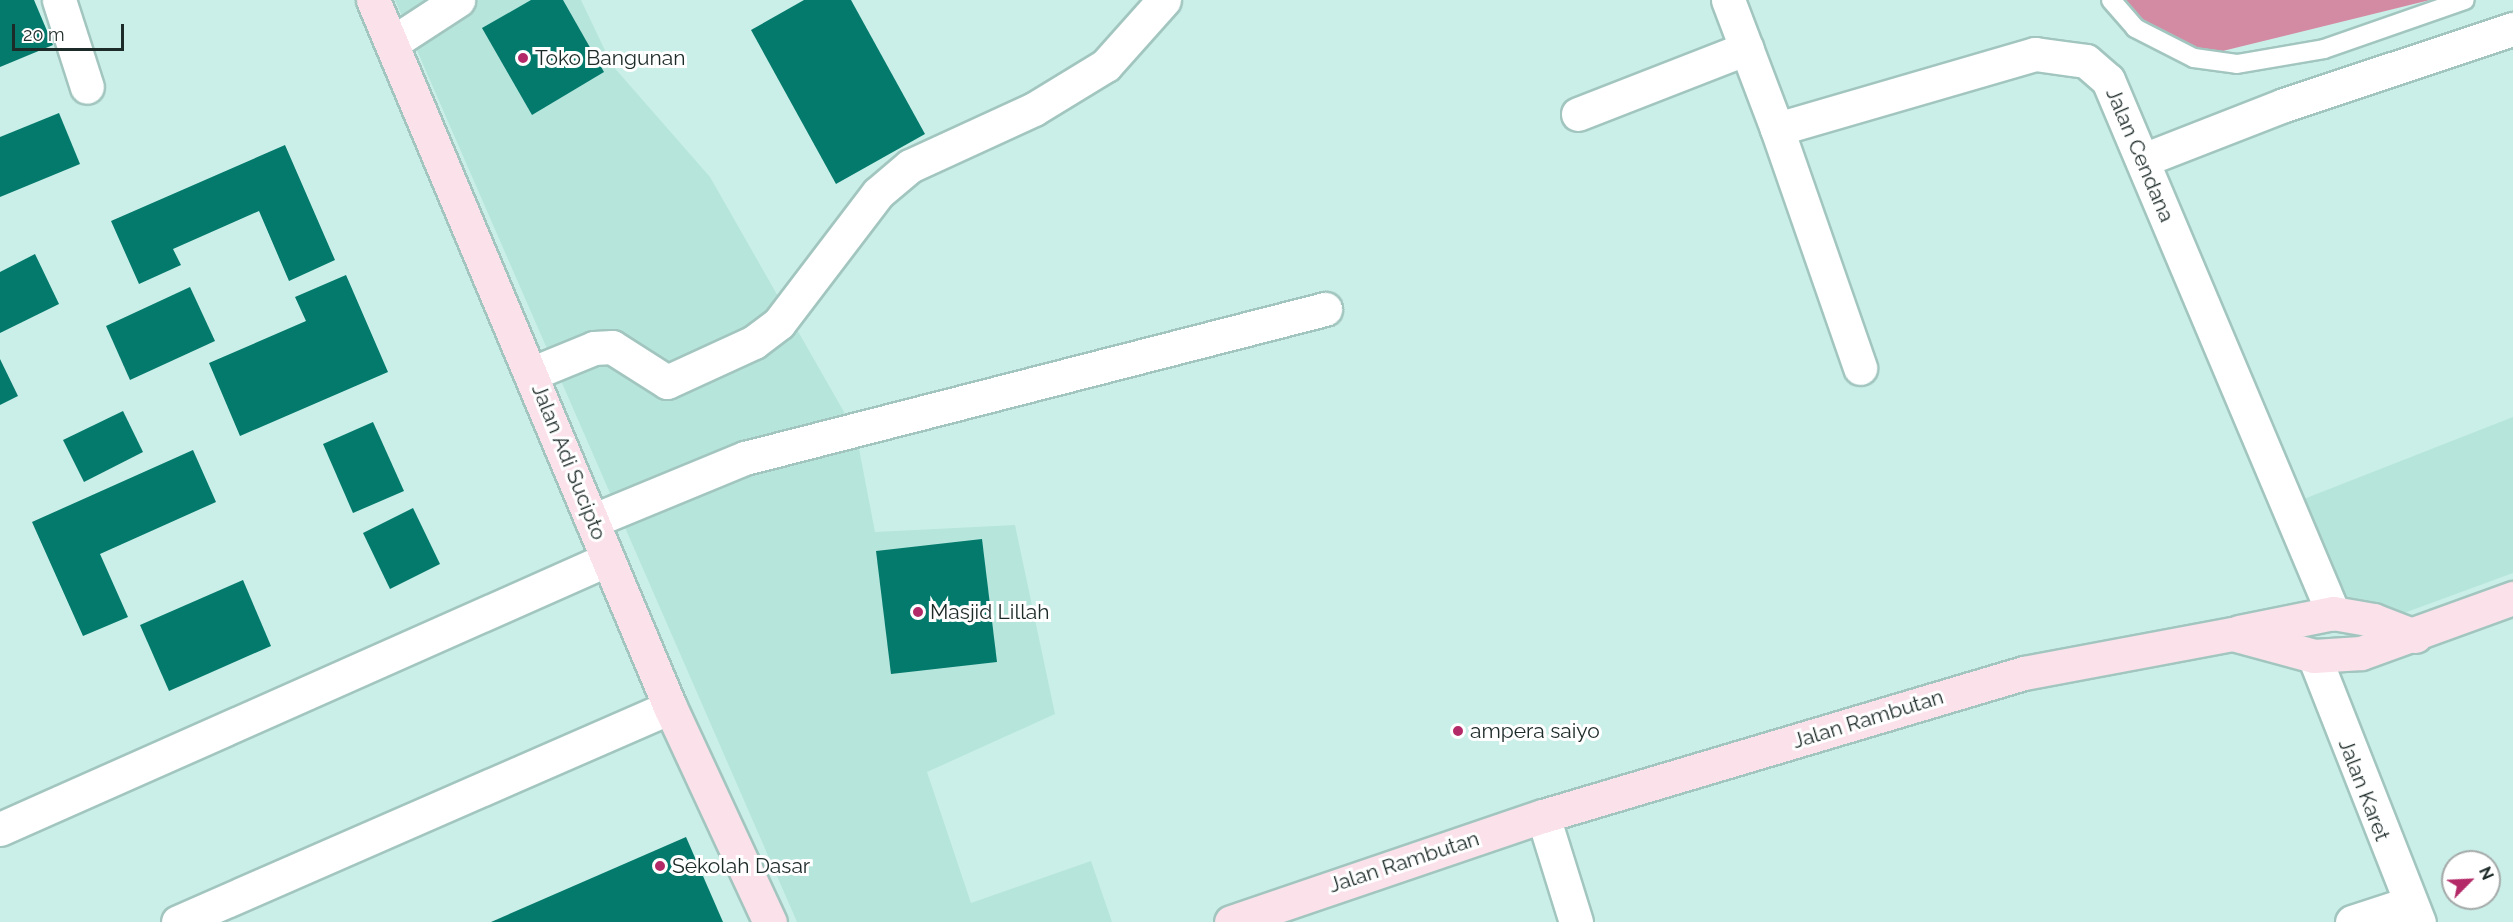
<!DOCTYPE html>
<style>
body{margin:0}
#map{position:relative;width:2513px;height:922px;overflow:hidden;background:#caefe8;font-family:Raleway,sans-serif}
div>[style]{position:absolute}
.built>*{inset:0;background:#b6e5dc}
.forest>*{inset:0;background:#d38ba3}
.building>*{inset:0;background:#047a6d}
.roads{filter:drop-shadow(2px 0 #a2c6bf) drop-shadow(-2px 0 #a2c6bf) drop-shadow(0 2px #a2c6bf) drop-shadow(0 -2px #a2c6bf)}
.service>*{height:18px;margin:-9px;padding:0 9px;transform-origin:9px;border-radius:9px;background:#fff}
.minor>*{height:33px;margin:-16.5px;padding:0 16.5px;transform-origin:16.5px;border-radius:16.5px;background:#fff}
.secondary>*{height:33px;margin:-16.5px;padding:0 16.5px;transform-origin:16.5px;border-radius:16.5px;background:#fbe2ea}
.dots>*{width:16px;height:16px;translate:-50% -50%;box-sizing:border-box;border:3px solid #fff;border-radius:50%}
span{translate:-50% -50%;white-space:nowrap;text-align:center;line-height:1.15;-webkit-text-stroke:6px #fff;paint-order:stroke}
.poi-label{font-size:21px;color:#1c2a28}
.left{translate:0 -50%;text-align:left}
.street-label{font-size:21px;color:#1c2a28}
.north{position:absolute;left:2441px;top:850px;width:60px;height:60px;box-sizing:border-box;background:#fff;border:2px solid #a4aaa9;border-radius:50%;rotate:66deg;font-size:16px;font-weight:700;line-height:24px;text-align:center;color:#1c2a28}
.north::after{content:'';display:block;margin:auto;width:21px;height:27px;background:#b42a68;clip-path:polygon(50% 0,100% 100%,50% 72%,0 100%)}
.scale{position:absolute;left:12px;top:24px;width:112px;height:27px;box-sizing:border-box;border:3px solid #1c2a28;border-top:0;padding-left:8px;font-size:18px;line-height:21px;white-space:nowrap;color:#1c2a28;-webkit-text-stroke:4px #fff;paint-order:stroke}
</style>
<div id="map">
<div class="built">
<i style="clip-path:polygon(395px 0,581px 0,612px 65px,710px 177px,856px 433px,875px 532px,1015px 525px,1055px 714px,927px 772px,971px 903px,1091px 861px,1112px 922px,797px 922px)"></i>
<i style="clip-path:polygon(2513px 417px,2513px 573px,2396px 616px,2335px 603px,2291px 504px)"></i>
</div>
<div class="forest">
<i style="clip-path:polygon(2111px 0,2430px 0,2194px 58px)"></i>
</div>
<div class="building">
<i style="clip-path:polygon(0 0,34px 0,53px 45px,0 67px)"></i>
<i style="clip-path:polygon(531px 0,563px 0,604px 72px,532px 115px,482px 28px)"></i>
<i style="clip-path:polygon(804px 0,851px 0,925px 134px,836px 184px,751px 30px)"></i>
<i style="clip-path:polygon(59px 113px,80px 164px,0 197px,0 137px)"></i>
<i style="clip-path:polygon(285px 145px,335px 260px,289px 281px,259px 211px,173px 249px,181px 265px,139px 284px,111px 221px)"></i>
<i style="clip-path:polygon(35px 254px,59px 304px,0 333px,0 272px)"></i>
<i style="clip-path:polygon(346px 275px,388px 372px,240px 436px,209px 363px,306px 321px,295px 297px)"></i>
<i style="clip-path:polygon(190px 287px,215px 341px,130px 380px,106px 326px)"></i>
<i style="clip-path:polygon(0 359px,18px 396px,0 405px)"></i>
<i style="clip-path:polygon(123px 411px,143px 452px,84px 482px,63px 440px)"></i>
<i style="clip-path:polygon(373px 422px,404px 491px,353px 513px,323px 444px)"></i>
<i style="clip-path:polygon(193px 450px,216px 502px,100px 554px,128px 617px,83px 636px,32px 522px)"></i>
<i style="clip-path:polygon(413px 508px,440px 564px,390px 589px,363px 533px)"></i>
<i style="clip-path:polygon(982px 539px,997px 662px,891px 674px,876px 551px)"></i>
<i style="clip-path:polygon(243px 580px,271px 646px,169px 691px,140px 625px)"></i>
<i style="clip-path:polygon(686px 837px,723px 922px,491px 922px)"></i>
</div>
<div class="roads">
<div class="service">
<i style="left:2111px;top:0;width:37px;rotate:49deg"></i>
<i style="left:2135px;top:28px;width:66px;rotate:27deg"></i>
<i style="left:2194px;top:58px;width:43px;rotate:7.9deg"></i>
<i style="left:2237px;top:64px;width:88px;rotate:-9.8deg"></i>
<i style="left:2324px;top:49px;width:149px;rotate:-19.2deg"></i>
</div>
<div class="minor">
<i style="left:59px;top:0;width:91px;rotate:72.2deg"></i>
<i style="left:1728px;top:0;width:138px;rotate:69.2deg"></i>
<i style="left:1777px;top:129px;width:269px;rotate:-16.2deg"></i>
<i style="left:2035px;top:54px;width:51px;rotate:7.8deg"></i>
<i style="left:2086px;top:61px;width:29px;rotate:41deg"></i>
<i style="left:2108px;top:80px;width:579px;rotate:67.11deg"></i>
<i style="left:392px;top:43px;width:79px;rotate:-33.1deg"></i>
<i style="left:1578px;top:114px;width:181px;rotate:-21.3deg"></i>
<i style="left:1777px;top:129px;width:253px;rotate:70.8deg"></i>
<i style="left:2143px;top:160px;width:151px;rotate:-21.3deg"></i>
<i style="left:2284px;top:105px;width:241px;rotate:-18.4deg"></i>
<i style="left:533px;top:373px;width:66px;rotate:-22.3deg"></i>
<i style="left:594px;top:348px;width:18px;rotate:-3deg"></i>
<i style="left:612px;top:347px;width:65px;rotate:32.5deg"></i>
<i style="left:667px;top:382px;width:96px;rotate:-24.7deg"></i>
<i style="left:754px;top:342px;width:31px;rotate:-37deg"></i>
<i style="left:779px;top:323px;width:163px;rotate:-52.7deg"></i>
<i style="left:878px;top:193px;width:42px;rotate:-40.2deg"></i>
<i style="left:910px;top:166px;width:136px;rotate:-24.7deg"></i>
<i style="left:1034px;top:109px;width:84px;rotate:-31.4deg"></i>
<i style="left:1106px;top:65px;width:87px;rotate:-48.3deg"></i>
<i style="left:592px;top:521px;width:165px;rotate:-22.4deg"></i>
<i style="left:745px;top:458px;width:599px;rotate:-14.41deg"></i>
<i style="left:2314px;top:656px;width:286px;rotate:68.5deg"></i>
<i style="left:1543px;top:816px;width:111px;rotate:72.7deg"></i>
<i style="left:0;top:829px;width:665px;rotate:-23.94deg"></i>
<i style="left:178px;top:922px;width:537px;rotate:-23.6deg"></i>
<i style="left:2352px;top:922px;width:58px;rotate:-18.1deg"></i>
</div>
<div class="secondary">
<i style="left:373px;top:0;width:767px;rotate:67.21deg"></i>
<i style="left:670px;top:707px;width:237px;rotate:65.1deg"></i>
<i style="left:2239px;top:632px;width:96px;rotate:-11.4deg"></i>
<i style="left:2333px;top:613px;width:41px;rotate:9.9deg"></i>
<i style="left:2373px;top:620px;width:45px;rotate:20.9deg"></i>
<i style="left:1231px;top:922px;width:330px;rotate:-18.8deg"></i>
<i style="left:1543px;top:816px;width:502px;rotate:-16.56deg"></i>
<i style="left:2024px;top:673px;width:213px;rotate:-10.6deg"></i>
<i style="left:2233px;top:634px;width:84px;rotate:15.2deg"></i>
<i style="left:2314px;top:656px;width:47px;rotate:-3.7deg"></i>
<i style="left:2361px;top:653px;width:162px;rotate:-19.9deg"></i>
</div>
</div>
<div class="dots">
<i style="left:523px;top:58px;background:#b42a68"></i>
<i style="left:918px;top:612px;background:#b42a68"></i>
<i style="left:1458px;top:731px;background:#b42a68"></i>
<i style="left:660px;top:866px;background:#b42a68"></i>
</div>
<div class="poi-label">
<span class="left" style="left:535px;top:58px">Toko Bangunan</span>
<span class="left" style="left:930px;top:612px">Masjid Lillah</span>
<span class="left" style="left:1470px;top:731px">ampera saiyo</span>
<span class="left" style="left:672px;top:866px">Sekolah Dasar</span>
</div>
<div class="street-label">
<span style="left:2140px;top:155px;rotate:67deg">Jalan Cendana</span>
<span style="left:569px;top:462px;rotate:68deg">Jalan Adi Sucipto</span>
<span style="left:1868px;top:719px;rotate:-17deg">Jalan Rambutan</span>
<span style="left:2364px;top:790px;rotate:69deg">Jalan Karet</span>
<span style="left:1404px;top:862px;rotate:-18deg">Jalan Rambutan</span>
</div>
<div class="north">N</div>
<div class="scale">20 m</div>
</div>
